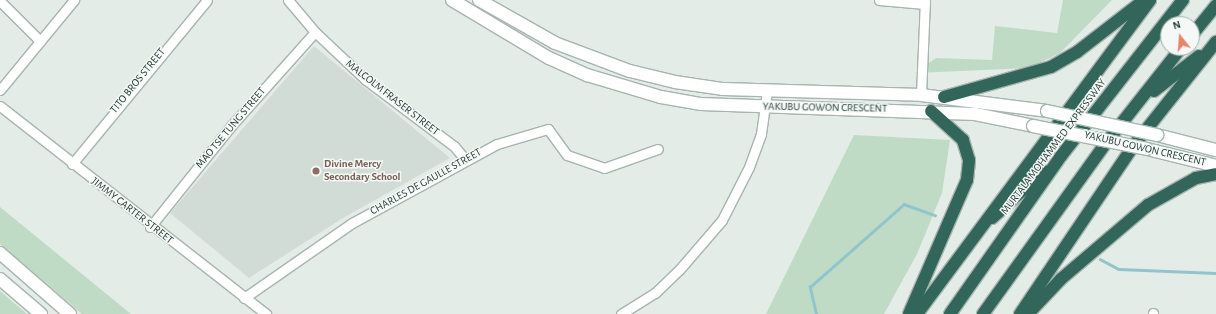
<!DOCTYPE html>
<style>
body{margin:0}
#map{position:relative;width:1216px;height:314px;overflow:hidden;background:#e4ece8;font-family:"Alegreya Sans",sans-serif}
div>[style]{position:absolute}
.built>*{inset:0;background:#d2dcd7}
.green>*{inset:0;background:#bfdbc6}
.stream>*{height:2.5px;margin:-1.25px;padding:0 1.25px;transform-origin:1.25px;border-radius:1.25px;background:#91c5cc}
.roads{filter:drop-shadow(1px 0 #a7b4af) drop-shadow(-1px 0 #a7b4af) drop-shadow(0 1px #a7b4af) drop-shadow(0 -1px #a7b4af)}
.street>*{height:9px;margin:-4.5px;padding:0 4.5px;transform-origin:4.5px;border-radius:4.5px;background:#fff}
.secondary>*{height:12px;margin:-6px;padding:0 6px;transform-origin:6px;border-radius:6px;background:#fff}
.highway>*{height:12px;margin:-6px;padding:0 6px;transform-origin:6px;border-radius:6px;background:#33665b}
.bridges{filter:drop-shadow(1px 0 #a3b7b0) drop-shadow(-1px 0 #a3b7b0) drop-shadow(0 1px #a3b7b0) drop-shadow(0 -1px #a3b7b0)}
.secondary-bridge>*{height:12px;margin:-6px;padding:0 6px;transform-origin:6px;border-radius:6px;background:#fff}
.dots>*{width:11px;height:11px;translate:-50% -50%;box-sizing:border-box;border:2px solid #f4f9f7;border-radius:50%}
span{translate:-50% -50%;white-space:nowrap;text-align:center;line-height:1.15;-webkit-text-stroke:3px #f4f9f7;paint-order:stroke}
.street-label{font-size:11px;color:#253d36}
.education-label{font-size:11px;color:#785e54;font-weight:700}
.left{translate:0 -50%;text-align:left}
.north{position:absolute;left:1160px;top:16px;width:40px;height:40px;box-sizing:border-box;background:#f4f9f7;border:1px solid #a1aeaa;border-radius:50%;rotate:343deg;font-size:11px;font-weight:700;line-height:16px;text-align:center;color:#253d36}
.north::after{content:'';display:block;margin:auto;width:14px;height:18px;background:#e68568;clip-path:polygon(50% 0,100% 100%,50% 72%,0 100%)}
</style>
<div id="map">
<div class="built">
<i style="clip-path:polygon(314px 46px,450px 158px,343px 218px,249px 278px,170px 213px)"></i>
</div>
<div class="green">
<i style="clip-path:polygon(1063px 0,1112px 0,1060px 53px,1029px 68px,915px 73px,936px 58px,992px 60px,995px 26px,1057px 33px)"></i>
<i style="clip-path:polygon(854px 135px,950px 140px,942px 193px,917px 254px,884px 314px,766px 314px)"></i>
<i style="clip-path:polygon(0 207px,131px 314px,82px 314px,0 244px)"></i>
<i style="clip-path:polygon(0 291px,27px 314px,0 314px)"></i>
</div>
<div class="stream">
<i style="left:1100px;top:259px;width:21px;rotate:28deg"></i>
<i style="left:1119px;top:269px;width:97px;rotate:2.4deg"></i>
<i style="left:816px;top:314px;width:28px;rotate:-103deg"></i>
<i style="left:810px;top:287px;width:125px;rotate:-41.4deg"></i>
<i style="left:904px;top:204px;width:33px;rotate:20deg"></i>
</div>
<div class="roads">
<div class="street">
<i style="left:288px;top:0;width:42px;rotate:49.8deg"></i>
<i style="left:315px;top:32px;width:70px;rotate:43.3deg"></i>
<i style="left:366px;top:80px;width:110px;rotate:36.9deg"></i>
<i style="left:454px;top:146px;width:17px;rotate:50deg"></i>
<i style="left:879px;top:0;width:46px;rotate:5deg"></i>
<i style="left:0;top:1px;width:57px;rotate:45deg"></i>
<i style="left:0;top:90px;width:117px;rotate:-50.6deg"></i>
<i style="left:921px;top:95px;width:95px;rotate:-87.6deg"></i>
<i style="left:0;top:106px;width:338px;rotate:38deg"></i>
<i style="left:72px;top:164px;width:212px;rotate:-50.5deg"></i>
<i style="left:150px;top:227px;width:129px;rotate:-51.3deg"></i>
<i style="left:231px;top:126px;width:126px;rotate:-48.2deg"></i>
<i style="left:244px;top:298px;width:131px;rotate:-34.8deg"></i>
<i style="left:352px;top:223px;width:165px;rotate:-28.6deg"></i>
<i style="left:497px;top:144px;width:53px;rotate:-16.4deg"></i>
<i style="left:548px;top:129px;width:32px;rotate:54deg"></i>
<i style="left:567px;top:155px;width:39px;rotate:19deg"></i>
<i style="left:604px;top:168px;width:57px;rotate:-19.4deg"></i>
<i style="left:621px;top:314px;width:40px;rotate:-32deg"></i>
<i style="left:655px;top:293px;width:33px;rotate:-44deg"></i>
<i style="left:679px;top:270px;width:66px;rotate:-49.3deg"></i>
<i style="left:722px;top:220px;width:59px;rotate:-63deg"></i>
<i style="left:749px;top:167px;width:35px;rotate:-70deg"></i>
<i style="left:761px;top:134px;width:43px;rotate:-82.1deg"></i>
<i style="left:1153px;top:314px;width:1px;rotate:-90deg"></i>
</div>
<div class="secondary">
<i style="left:452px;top:0;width:113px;rotate:30.9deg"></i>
<i style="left:549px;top:58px;width:42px;rotate:24.1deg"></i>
<i style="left:587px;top:75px;width:77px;rotate:16.6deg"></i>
<i style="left:661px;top:97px;width:41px;rotate:9.9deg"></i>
<i style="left:701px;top:104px;width:274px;rotate:2.1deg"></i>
<i style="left:975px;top:114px;width:59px;rotate:11.7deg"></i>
<i style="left:479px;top:0;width:87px;rotate:29.5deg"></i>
<i style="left:555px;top:43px;width:80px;rotate:20.5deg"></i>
<i style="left:630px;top:71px;width:46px;rotate:13.7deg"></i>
<i style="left:675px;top:82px;width:49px;rotate:8.3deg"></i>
<i style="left:723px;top:89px;width:198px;rotate:1.7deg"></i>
<i style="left:921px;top:95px;width:127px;rotate:7.2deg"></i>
<i style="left:1157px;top:135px;width:61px;rotate:14.3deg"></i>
<i style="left:1147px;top:149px;width:71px;rotate:13.8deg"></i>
<i style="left:0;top:253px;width:93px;rotate:41.1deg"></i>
<i style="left:0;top:279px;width:54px;rotate:40.5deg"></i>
</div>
<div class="highway">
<i style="left:1192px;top:35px;width:38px;rotate:-51deg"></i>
<i style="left:1154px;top:91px;width:57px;rotate:-37.9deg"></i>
<i style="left:944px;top:97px;width:111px;rotate:-15.7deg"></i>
<i style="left:1051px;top:67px;width:30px;rotate:-30deg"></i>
<i style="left:1077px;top:52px;width:85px;rotate:-37.8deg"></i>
<i style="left:992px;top:218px;width:70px;rotate:-42.1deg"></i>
<i style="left:909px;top:314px;width:146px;rotate:-66.6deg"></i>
<i style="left:967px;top:180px;width:20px;rotate:-84deg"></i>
<i style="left:969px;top:160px;width:21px;rotate:-107deg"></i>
<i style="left:963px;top:140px;width:43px;rotate:-137.8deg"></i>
<i style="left:917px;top:314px;width:391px;rotate:-53.4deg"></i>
<i style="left:950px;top:314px;width:193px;rotate:-54.9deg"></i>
<i style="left:1061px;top:156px;width:198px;rotate:-52deg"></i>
<i style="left:983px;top:314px;width:211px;rotate:-54.3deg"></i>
<i style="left:1106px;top:143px;width:121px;rotate:-51.7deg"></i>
<i style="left:1020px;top:314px;width:204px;rotate:-56deg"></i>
<i style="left:1134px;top:145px;width:132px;rotate:-51.5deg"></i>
<i style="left:1028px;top:314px;width:48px;rotate:-46.7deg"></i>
<i style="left:1061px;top:279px;width:114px;rotate:-40.4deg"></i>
<i style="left:1148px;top:205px;width:55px;rotate:-29.4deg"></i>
<i style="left:1196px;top:178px;width:20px;rotate:-11deg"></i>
</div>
</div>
<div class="bridges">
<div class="secondary-bridge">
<i style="left:1047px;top:111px;width:113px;rotate:12.3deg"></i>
<i style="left:1033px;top:126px;width:116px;rotate:11.4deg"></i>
</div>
</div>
<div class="dots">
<i style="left:316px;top:171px;background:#8d6e63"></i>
</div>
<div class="street-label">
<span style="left:138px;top:81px;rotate:-51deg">TITO BROS STREET</span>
<span style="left:392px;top:98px;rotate:38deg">MALCOLM FRASER STREET</span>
<span style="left:825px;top:108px;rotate:1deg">YAKUBU GOWON CRESCENT</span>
<span style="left:231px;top:128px;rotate:-50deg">MAO TSE TUNG STREET</span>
<span style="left:1054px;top:147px;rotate:-53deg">MURTALA MOHAMMED EXPRESSWAY</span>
<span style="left:1145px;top:149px;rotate:13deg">YAKUBU GOWON CRESCENT</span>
<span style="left:426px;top:182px;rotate:-29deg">CHARLES DE GAULLE STREET</span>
<span style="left:132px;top:211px;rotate:38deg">JIMMY CARTER STREET</span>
</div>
<div class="education-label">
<span class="left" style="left:324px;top:171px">Divine Mercy<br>Secondary School</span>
</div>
<div class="north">N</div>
</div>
